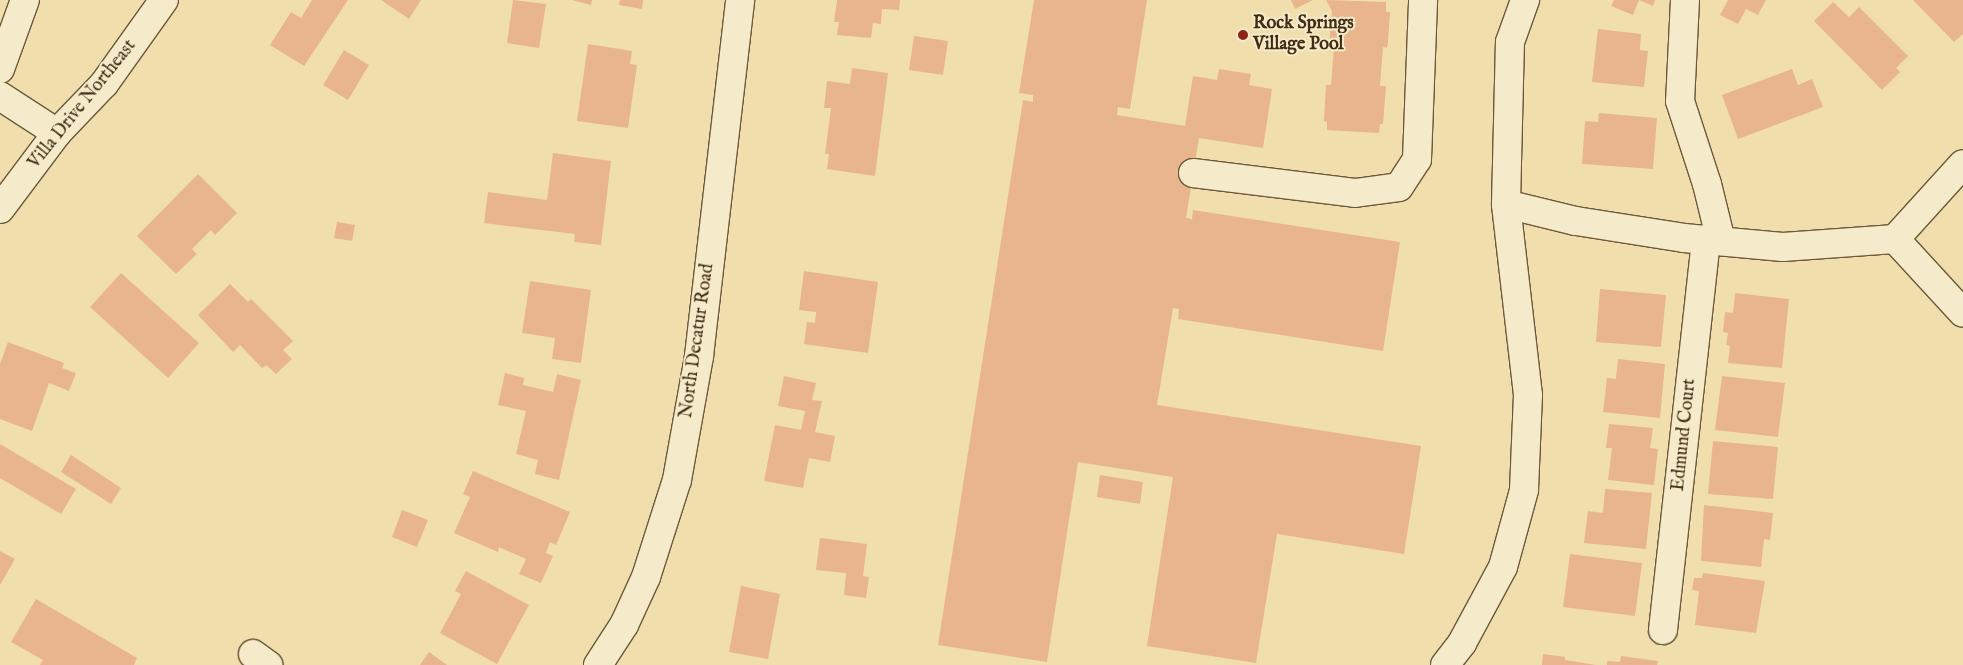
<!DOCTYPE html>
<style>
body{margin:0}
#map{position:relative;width:1963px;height:665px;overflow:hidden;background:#f0dfad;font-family:"IM FELL English",serif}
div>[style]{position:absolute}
.building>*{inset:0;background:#e9b58c}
.roads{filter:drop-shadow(1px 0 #6b593a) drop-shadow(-1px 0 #6b593a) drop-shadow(0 1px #6b593a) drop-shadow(0 -1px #6b593a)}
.minor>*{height:28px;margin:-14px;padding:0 14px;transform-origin:14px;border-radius:14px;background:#f5eaca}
.dots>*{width:14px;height:14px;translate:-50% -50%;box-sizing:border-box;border:2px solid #f5eaca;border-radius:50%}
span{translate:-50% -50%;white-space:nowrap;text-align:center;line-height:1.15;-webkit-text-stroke:4px #f5eaca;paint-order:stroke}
.poi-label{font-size:18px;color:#3f2c13;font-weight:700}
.left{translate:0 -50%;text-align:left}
.street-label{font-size:18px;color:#3f2c13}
</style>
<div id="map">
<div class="building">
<i style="clip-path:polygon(312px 0,348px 0,304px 66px,270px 45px,291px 12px,301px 18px)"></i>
<i style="clip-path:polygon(381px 0,421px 0,409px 19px)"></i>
<i style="clip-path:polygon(513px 0,546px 4px,539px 48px,507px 43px)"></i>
<i style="clip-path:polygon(572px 0,592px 0,591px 5px)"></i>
<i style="clip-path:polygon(620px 0,643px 0,642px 9px,619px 5px)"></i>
<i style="clip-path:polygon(837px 0,900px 0,899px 10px,882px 9px,881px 24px,873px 23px,871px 38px,837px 35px,839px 22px,834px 22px)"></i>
<i style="clip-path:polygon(1034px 0,1147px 0,1130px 109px,1118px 107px,1117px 115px,1185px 126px,1193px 76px,1217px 80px,1219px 69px,1251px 74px,1249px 85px,1272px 89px,1263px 148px,1199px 138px,1186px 218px,1192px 219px,1193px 210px,1400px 242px,1383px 351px,1178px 319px,1179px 309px,1173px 308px,1157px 405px,1421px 446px,1404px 554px,1277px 534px,1256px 663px,1147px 646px,1173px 477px,1078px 462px,1047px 662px,938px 645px,1023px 100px,1033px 102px,1033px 95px,1019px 93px)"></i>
<i style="clip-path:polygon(1291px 0,1313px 0,1295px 9px)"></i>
<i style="clip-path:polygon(1326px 0,1386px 2px,1386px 12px,1390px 12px,1388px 42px,1387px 48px,1383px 47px,1380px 86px,1386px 86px,1383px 124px,1380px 124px,1379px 133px,1327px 130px,1327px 122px,1324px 121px,1326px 85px,1331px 85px,1334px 47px,1329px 47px,1332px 11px)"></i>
<i style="clip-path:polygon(1614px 0,1639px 0,1633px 15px,1611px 6px)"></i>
<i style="clip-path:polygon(1639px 0,1655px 0,1653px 6px)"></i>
<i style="clip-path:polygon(1728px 0,1766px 0,1758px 15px,1746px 9px,1738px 24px,1720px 15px)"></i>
<i style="clip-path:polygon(1913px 0,1963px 0,1963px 34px,1954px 42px)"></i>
<i style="clip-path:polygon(1833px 2px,1849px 17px,1859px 7px,1908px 56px,1896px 68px,1900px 72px,1882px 90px,1814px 21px)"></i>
<i style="clip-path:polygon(1598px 29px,1641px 34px,1640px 50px,1648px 51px,1644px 87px,1592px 82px)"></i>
<i style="clip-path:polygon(914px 36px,948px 41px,943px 75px,909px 70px)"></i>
<i style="clip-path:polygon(588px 44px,632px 51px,630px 64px,637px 65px,628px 128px,577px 121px)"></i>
<i style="clip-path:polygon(344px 50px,369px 65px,348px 100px,323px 85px)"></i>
<i style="clip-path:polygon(852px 68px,888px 73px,875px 176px,827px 169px,829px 154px,825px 154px,831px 108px,824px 108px,827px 81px,850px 84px)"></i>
<i style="clip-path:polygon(1792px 69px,1798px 85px,1812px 79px,1823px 107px,1738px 139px,1722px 95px)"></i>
<i style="clip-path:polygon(1599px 113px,1657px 118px,1653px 169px,1582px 164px,1585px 121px,1598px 122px)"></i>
<i style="clip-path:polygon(553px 153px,611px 161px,601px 245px,574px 242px,575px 234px,484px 223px,488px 192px,547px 200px)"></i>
<i style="clip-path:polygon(198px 174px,237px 213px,215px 235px,211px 230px,192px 249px,197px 254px,176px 274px,137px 236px)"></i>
<i style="clip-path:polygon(337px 222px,355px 225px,352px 241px,334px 238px)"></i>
<i style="clip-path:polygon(804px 271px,878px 282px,868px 353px,804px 344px,807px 322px,815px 323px,816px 312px,799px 310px)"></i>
<i style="clip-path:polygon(121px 273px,199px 343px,168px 378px,90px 307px)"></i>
<i style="clip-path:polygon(530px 281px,591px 290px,581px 363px,552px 359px,555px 338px,522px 333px)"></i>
<i style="clip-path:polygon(230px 284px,248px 302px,251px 299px,293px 341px,283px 350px,292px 359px,276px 374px,266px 365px,262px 368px,240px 345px,233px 352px,198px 315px)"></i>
<i style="clip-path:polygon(1600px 289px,1666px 295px,1661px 347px,1596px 342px)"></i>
<i style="clip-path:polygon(1735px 293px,1789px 299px,1782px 368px,1728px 363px,1730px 346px,1726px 345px,1728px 333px,1723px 332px,1725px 312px,1733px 313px)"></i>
<i style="clip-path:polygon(8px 342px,64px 363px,62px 368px,76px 373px,69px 391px,49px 383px,32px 431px,0 419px,0 364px)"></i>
<i style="clip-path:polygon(1618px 359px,1665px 364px,1660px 418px,1603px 412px,1607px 378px,1616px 379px)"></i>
<i style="clip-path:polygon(505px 373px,524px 378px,523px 385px,553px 392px,557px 374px,581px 380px,559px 480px,535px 474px,538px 460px,516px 454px,526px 411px,498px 405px)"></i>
<i style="clip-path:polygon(784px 376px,816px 383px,812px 400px,822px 401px,815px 432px,835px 436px,830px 462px,809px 458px,803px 488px,764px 481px,775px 425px,801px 430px,805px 411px,778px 406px)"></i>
<i style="clip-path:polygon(1722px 376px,1785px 383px,1778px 437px,1715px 430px)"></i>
<i style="clip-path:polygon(1609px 424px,1653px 428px,1650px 448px,1658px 449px,1654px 485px,1608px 480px,1612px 448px,1606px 448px)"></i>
<i style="clip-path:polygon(1713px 441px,1778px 447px,1773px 499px,1708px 494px)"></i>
<i style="clip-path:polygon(0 444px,76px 489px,61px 514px,0 478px)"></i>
<i style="clip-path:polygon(71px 455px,121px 488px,111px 504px,61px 472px)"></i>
<i style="clip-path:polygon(473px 471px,570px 512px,556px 545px,550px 542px,546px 553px,553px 556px,541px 583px,519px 574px,526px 559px,499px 547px,498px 552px,454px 533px,470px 497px,463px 494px)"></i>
<i style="clip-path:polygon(1100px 475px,1143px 482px,1140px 504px,1097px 497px)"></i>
<i style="clip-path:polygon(1605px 489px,1652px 493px,1646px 549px,1584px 543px,1588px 511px,1603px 513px)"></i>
<i style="clip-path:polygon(1704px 505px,1773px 513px,1770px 540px,1764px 539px,1761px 567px,1701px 561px)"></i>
<i style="clip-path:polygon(402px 510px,428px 520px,417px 547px,392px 537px)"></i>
<i style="clip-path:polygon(820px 538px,867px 544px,863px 576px,869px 577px,866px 598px,844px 595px,846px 573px,816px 570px)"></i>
<i style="clip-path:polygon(0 551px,15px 559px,0 585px)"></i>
<i style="clip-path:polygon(1570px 554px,1642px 563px,1635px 616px,1563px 607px)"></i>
<i style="clip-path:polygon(466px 571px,529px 605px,497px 664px,440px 633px,461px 594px,455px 591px)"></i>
<i style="clip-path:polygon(1703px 573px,1765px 581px,1756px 633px,1695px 625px,1699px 591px,1692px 590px,1694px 578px,1702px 578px)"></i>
<i style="clip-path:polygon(741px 586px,780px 594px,768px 659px,729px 652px)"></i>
<i style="clip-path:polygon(36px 599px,137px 658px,134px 665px,40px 665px,43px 660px,11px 642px)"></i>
<i style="clip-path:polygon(429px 652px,447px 665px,420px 665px)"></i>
<i style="clip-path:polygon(1543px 654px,1565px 657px,1565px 660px,1596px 665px,1542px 665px)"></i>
<i style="clip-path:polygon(1621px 656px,1658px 661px,1657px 665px,1607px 665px,1607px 661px,1620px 662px)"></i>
</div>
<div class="roads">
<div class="minor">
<i style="left:1685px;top:0;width:101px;rotate:92.8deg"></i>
<i style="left:1680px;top:101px;width:87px;rotate:72deg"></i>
<i style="left:1707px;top:184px;width:59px;rotate:76.2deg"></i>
<i style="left:0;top:69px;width:73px;rotate:-70.1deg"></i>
<i style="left:0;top:96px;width:68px;rotate:33deg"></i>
<i style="left:1193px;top:173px;width:163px;rotate:7deg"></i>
<i style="left:1355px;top:193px;width:44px;rotate:-7.8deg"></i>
<i style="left:1399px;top:187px;width:33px;rotate:-57deg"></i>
<i style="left:1417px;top:159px;width:159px;rotate:-87.8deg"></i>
<i style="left:1506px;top:204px;width:72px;rotate:13.7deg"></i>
<i style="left:1576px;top:221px;width:109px;rotate:8.9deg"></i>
<i style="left:1684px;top:238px;width:99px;rotate:5.2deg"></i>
<i style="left:1783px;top:247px;width:112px;rotate:-4.1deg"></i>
<i style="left:1895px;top:239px;width:100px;rotate:47.4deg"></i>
<i style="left:0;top:209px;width:95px;rotate:-53.1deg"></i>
<i style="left:57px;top:133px;width:68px;rotate:-46.2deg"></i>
<i style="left:104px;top:84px;width:103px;rotate:-54.5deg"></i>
<i style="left:1895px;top:239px;width:101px;rotate:-47.8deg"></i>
<i style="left:1663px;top:630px;width:392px;rotate:-83.7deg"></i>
<i style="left:253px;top:654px;width:19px;rotate:36deg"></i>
<i style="left:598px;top:665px;width:48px;rotate:-57deg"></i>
<i style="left:624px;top:625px;width:53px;rotate:-65.4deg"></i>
<i style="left:646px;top:577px;width:102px;rotate:-72.3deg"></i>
<i style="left:677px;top:480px;width:126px;rotate:-79.9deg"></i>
<i style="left:699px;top:356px;width:358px;rotate:-83.4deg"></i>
<i style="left:1445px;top:665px;width:28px;rotate:-52deg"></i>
<i style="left:1462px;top:643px;width:86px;rotate:-61.7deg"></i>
<i style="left:1503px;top:567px;width:80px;rotate:-74.7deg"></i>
<i style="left:1524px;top:490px;width:95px;rotate:-87.6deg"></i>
<i style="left:1528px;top:395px;width:192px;rotate:-96.6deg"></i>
<i style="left:1506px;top:204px;width:162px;rotate:-88.6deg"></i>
<i style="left:1510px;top:42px;width:45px;rotate:-70.3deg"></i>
</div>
</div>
<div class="dots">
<i style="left:1243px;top:35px;background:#8f2418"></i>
</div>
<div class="poi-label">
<span class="left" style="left:1253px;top:35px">Rock Springs<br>Village Pool</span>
</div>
<div class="street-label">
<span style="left:83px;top:105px;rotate:-51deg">Villa Drive Northeast</span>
<span style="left:698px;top:341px;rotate:-82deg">North Decatur Road</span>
<span style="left:1685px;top:435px;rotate:-84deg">Edmund Court</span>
</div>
</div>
